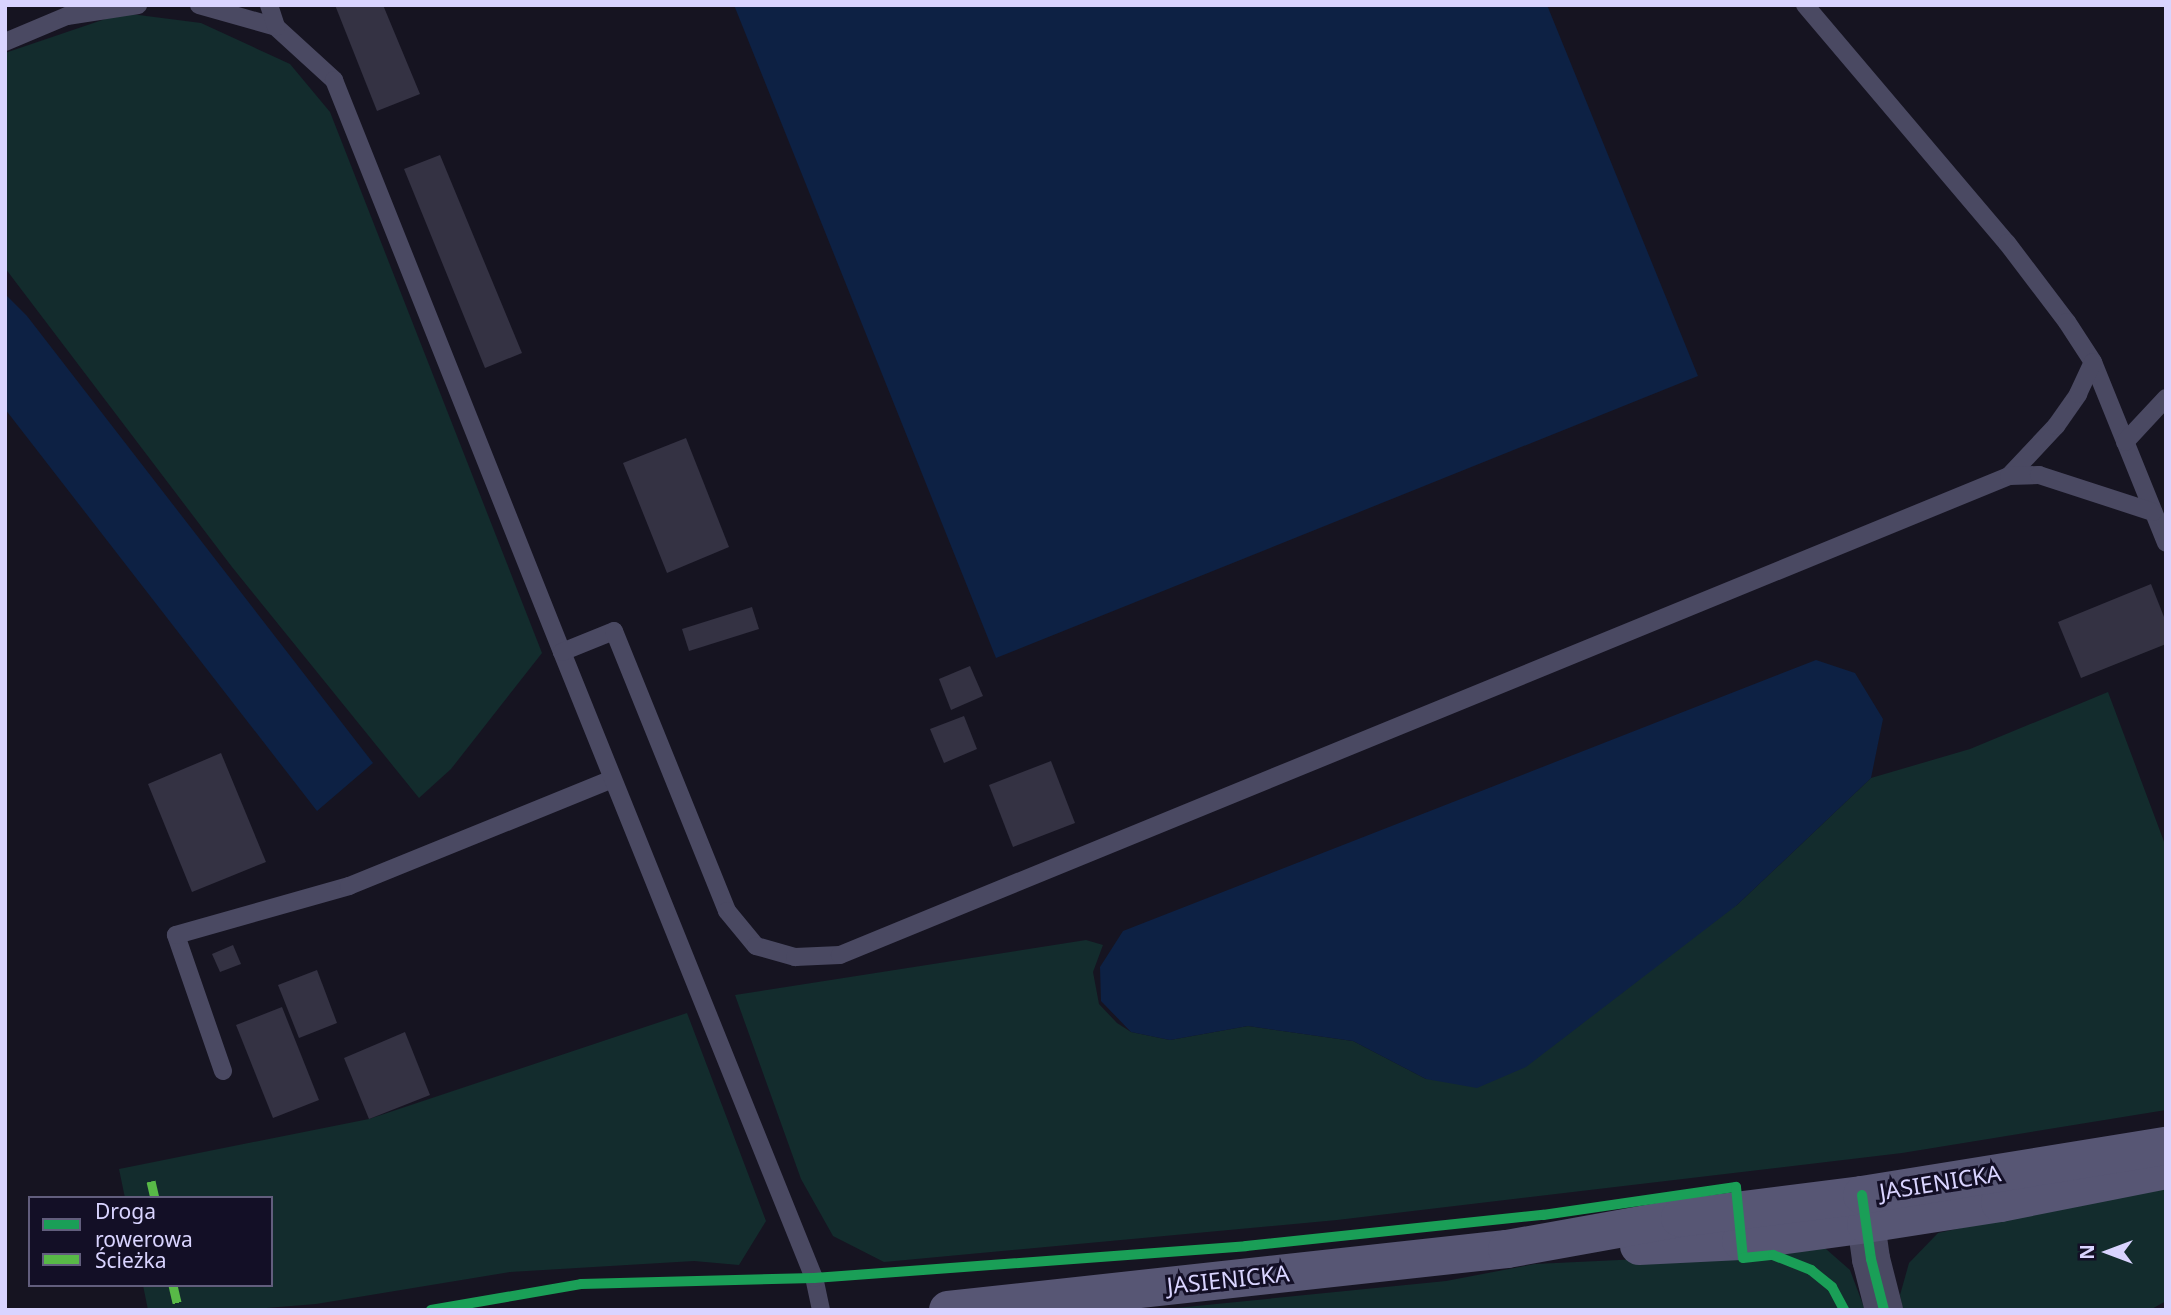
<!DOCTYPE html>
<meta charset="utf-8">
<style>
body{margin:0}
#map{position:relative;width:2171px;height:1315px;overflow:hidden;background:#161421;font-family:"Noto Sans",sans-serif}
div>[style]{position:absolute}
.green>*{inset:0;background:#132c2d}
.water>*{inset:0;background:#0d2144}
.building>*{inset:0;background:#343243}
.service>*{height:18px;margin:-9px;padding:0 9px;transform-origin:9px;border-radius:9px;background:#4a4962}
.tertiary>*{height:38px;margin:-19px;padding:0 19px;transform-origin:19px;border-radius:19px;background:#4a4962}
.secondary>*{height:38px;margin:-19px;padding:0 19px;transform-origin:19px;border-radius:19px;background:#575674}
.quiet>*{height:9px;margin-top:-4.5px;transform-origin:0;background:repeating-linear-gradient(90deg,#58b947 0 18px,transparent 0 27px)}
.cycleway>*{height:10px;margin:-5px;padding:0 5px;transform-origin:5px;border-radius:5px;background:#1a9f57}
span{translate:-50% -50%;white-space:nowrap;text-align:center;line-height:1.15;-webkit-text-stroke:6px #130f26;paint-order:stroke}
.street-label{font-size:23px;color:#d9d4ff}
.frame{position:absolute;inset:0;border:7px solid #d9d4ff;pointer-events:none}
.legend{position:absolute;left:28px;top:1196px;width:245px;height:91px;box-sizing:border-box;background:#130f26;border:2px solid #625e7d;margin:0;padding:9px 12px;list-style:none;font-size:21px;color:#d9d4ff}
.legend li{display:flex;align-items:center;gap:14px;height:35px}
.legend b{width:35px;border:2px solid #625e7d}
.north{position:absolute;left:2073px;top:1217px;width:70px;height:70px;-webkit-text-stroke:5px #130f26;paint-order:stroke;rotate:270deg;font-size:19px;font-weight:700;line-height:28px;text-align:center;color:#d9d4ff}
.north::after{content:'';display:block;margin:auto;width:24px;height:32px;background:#d9d4ff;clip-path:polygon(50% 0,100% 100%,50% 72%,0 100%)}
</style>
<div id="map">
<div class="green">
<i style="clip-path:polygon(123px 13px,201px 23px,290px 64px,330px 112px,542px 653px,451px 769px,419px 798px,232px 567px,5px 268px,5px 53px)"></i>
<i style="clip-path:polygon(2108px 692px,2166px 847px,2166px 1110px,1902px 1153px,1337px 1220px,884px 1262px,833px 1236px,801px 1179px,735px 995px,1086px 940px,1103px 945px,1093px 972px,1099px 1004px,1117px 1023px,1131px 1032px,1170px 1040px,1248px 1026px,1353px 1041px,1426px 1079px,1737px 905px,1871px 778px,1970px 749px)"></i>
<i style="clip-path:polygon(687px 1013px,766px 1221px,739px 1265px,694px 1261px,510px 1272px,316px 1304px,243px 1310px,148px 1310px,143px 1285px,271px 1285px,271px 1198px,125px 1198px,119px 1169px,369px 1119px)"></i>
<i style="clip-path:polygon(2166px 1184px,2166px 1301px,2150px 1310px,1903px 1310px,1900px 1295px,1909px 1263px,1938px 1233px)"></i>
<i style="clip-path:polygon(1818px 1242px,1850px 1270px,1865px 1310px,1156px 1310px,1446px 1281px,1535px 1264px,1640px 1259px)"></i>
</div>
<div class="water">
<i style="clip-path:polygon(734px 5px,1547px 5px,1698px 376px,996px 658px)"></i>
<i style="clip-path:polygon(5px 294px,27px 316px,373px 763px,317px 811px,5px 409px)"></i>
<i style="clip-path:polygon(1816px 660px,1855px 673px,1883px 719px,1871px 778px,1737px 905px,1526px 1067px,1477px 1088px,1426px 1079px,1353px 1041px,1248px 1026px,1170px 1040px,1131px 1032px,1101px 1001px,1100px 967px,1123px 931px)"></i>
</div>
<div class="building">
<i style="clip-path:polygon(335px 5px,383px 5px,420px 94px,377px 111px)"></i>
<i style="clip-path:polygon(440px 155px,522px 353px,485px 368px,404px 169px)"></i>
<i style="clip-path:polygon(686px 438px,729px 547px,667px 573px,623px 463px)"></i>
<i style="clip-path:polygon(2151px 584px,2166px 622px,2166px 644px,2081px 678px,2058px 622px)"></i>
<i style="clip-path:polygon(752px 607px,759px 629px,689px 651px,682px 629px)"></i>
<i style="clip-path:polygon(970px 666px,983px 696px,951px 710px,939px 679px)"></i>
<i style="clip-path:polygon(964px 716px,977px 749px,944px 763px,930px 729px)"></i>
<i style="clip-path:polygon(221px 753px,266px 862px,192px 892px,148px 784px)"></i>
<i style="clip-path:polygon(1051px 761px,1075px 823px,1013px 847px,989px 785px)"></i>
<i style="clip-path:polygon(233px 945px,241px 964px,220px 972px,212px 954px)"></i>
<i style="clip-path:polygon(317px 970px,337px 1023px,299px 1038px,278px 985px)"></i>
<i style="clip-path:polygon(282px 1007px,319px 1100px,273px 1118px,236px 1025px)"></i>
<i style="clip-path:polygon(405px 1032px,430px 1095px,369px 1119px,344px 1058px)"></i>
</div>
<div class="service">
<i style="left:199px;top:5px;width:80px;rotate:15.9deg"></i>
<i style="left:276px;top:27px;width:79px;rotate:42.4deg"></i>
<i style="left:334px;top:80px;width:616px;rotate:68.27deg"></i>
<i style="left:269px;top:5px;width:23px;rotate:72deg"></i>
<i style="left:1805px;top:5px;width:312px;rotate:49.7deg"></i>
<i style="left:2007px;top:243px;width:99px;rotate:52.8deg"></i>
<i style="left:2067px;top:322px;width:48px;rotate:57deg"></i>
<i style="left:2093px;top:362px;width:195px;rotate:68deg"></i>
<i style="left:5px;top:42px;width:67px;rotate:-22.8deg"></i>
<i style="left:67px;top:16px;width:72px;rotate:-8.8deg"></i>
<i style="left:2125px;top:442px;width:60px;rotate:-47deg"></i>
<i style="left:2009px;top:476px;width:69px;rotate:-46.8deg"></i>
<i style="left:2056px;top:426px;width:39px;rotate:-55deg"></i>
<i style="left:2078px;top:394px;width:35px;rotate:-65deg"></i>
<i style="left:223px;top:1071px;width:144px;rotate:-109.1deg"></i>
<i style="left:176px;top:935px;width:180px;rotate:-15.8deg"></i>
<i style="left:349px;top:886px;width:284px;rotate:-22.1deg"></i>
<i style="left:821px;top:1310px;width:33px;rotate:-102deg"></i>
<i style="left:814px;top:1278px;width:675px;rotate:-111.93deg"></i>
<i style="left:562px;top:652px;width:56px;rotate:-22deg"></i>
<i style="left:614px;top:631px;width:302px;rotate:68deg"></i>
<i style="left:727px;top:911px;width:45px;rotate:50.4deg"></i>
<i style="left:756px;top:946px;width:41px;rotate:15.8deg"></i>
<i style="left:795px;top:957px;width:45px;rotate:-2.5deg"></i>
<i style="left:840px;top:955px;width:1263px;rotate:-22.28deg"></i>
<i style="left:2009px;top:476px;width:30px;rotate:-2deg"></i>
<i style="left:2039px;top:475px;width:120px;rotate:18deg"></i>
</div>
<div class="tertiary">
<i style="left:1862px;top:1195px;width:65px;rotate:82deg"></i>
<i style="left:1871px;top:1259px;width:53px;rotate:75.7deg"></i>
</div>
<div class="secondary">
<i style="left:1639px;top:1246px;width:102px;rotate:-2.8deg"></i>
<i style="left:1741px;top:1241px;width:126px;rotate:-7.7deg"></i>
<i style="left:1866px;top:1224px;width:136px;rotate:-8.9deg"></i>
<i style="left:2000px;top:1203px;width:164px;rotate:-11.2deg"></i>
<i style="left:948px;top:1310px;width:562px;rotate:-6.23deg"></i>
<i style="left:1507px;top:1249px;width:176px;rotate:-10.2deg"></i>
<i style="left:1680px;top:1218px;width:183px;rotate:-7.2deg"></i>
<i style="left:1862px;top:1195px;width:308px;rotate:-9.2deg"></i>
</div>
<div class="quiet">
<i style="left:151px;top:1181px;width:17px;rotate:77deg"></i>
<i style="left:173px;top:1285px;width:26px;rotate:77deg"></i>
</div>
<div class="cycleway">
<i style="left:1862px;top:1195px;width:65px;rotate:82deg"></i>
<i style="left:1871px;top:1259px;width:53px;rotate:75.7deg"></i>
<i style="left:431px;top:1310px;width:152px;rotate:-9.8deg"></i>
<i style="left:581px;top:1284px;width:233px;rotate:-1.5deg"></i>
<i style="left:814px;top:1278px;width:433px;rotate:-4.2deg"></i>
<i style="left:1246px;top:1246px;width:299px;rotate:-6deg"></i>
<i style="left:1543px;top:1215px;width:195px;rotate:-8.3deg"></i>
<i style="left:1736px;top:1187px;width:71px;rotate:84.4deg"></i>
<i style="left:1743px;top:1258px;width:30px;rotate:-6deg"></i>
<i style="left:1773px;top:1255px;width:41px;rotate:21.5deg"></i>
<i style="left:1811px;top:1270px;width:27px;rotate:39deg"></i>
<i style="left:1832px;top:1287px;width:26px;rotate:62deg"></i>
</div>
<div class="street-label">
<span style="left:1940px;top:1182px;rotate:-9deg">JASIENICKA</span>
<span style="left:1228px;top:1279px;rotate:-6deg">JASIENICKA</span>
</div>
<div class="frame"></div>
<ul class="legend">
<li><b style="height:9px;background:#1a9f57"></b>Droga rowerowa</li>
<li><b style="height:9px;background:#58b947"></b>Ścieżka</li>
</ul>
<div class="north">N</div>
</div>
